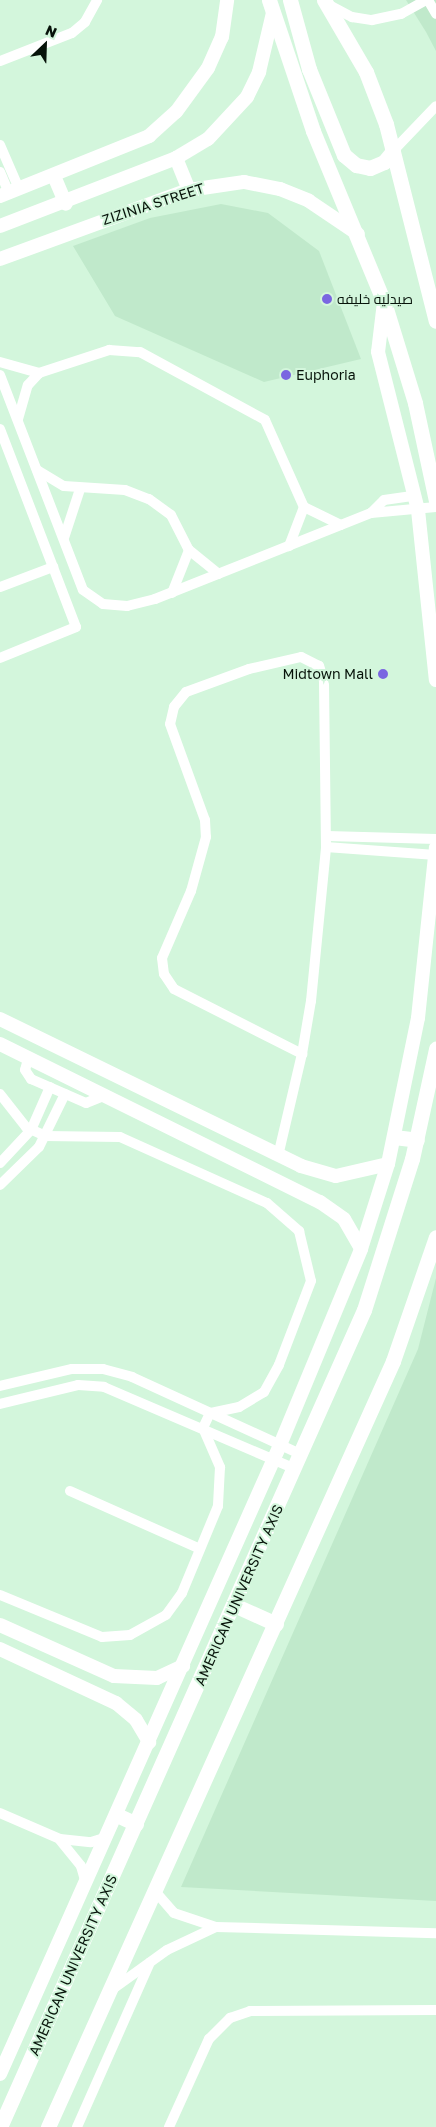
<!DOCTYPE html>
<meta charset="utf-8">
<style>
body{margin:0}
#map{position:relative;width:436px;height:2127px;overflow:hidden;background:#d3f6dc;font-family:"Golos Text",Cairo,sans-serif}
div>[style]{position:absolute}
.built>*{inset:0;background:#c0e9cb}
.street>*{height:10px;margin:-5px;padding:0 5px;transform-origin:5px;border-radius:5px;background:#fff}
.secondary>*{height:14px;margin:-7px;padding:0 7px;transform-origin:7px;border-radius:7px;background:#fff}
.primary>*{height:15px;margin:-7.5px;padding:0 7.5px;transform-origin:7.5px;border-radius:7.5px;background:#fff}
.dots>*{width:14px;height:14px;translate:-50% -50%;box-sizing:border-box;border:2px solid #d3f6dc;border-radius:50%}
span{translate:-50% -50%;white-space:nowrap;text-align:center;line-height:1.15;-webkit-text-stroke:4px #d3f6dc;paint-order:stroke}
.street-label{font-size:14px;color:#07130a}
.poi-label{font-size:14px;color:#07130a}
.left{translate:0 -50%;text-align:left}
.right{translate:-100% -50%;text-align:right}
.north{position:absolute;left:20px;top:20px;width:50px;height:50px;-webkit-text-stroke:4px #d3f6dc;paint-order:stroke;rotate:24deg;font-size:14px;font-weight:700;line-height:20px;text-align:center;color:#07130a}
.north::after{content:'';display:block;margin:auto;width:18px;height:22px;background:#07130a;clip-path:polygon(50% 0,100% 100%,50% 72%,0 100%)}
</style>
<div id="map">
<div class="built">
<i style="clip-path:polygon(406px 0,436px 0,436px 51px,426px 32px)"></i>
<i style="clip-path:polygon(221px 204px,268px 213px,319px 251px,361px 359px,264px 382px,115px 316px,73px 246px,150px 218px)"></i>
<i style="clip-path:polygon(436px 1278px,436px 1901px,181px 1887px,418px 1349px)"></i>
</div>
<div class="street">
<i style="left:428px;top:0;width:16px;rotate:60deg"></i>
<i style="left:329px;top:5px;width:26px;rotate:28deg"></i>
<i style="left:352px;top:17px;width:20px;rotate:9deg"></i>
<i style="left:372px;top:20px;width:30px;rotate:-12deg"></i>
<i style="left:401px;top:14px;width:29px;rotate:-29deg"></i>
<i style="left:0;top:61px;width:77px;rotate:-21.3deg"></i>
<i style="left:72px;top:33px;width:17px;rotate:-40deg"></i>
<i style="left:85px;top:22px;width:25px;rotate:-61deg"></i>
<i style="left:0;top:145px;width:48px;rotate:66.6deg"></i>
<i style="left:393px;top:151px;width:62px;rotate:-46.3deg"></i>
<i style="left:0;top:172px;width:23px;rotate:67deg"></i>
<i style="left:0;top:362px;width:41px;rotate:15.8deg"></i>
<i style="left:0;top:375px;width:230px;rotate:68.9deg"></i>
<i style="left:83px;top:590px;width:24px;rotate:35deg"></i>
<i style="left:103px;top:604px;width:24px;rotate:5deg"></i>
<i style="left:127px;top:606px;width:29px;rotate:-14deg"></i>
<i style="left:155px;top:599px;width:232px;rotate:-21.7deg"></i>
<i style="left:371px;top:513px;width:65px;rotate:-5.3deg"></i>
<i style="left:18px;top:419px;width:35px;rotate:-74deg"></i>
<i style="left:28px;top:385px;width:16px;rotate:-47deg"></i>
<i style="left:39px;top:373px;width:74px;rotate:-18.2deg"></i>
<i style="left:109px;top:350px;width:31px;rotate:4deg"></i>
<i style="left:140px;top:352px;width:142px;rotate:28.5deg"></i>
<i style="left:265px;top:420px;width:95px;rotate:65.9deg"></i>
<i style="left:304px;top:507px;width:42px;rotate:111deg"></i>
<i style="left:0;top:429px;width:212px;rotate:69deg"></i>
<i style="left:76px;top:627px;width:82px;rotate:157.8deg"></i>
<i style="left:37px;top:470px;width:31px;rotate:31deg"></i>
<i style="left:64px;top:486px;width:61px;rotate:3.8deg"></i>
<i style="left:125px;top:490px;width:26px;rotate:21deg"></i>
<i style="left:149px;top:499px;width:27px;rotate:36deg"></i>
<i style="left:171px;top:515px;width:39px;rotate:63deg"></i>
<i style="left:189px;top:550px;width:38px;rotate:39deg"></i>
<i style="left:304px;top:507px;width:41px;rotate:25.9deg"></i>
<i style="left:371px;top:513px;width:18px;rotate:-45deg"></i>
<i style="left:384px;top:500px;width:30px;rotate:-8deg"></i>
<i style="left:64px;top:538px;width:52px;rotate:-71.9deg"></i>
<i style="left:0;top:587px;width:57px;rotate:-20.7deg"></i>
<i style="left:172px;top:593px;width:46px;rotate:-68.4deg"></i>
<i style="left:327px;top:836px;width:109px;rotate:1.6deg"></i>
<i style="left:326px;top:847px;width:110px;rotate:4.2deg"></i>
<i style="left:28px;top:1059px;width:11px;rotate:105deg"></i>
<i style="left:25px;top:1070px;width:11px;rotate:56deg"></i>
<i style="left:31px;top:1079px;width:60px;rotate:23.6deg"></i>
<i style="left:86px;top:1103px;width:18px;rotate:-22deg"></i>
<i style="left:0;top:1094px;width:42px;rotate:51.8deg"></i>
<i style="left:26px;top:1127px;width:21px;rotate:25deg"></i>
<i style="left:45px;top:1136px;width:75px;rotate:0.8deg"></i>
<i style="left:120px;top:1137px;width:161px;rotate:24.2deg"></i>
<i style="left:267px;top:1203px;width:43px;rotate:41.2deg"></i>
<i style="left:299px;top:1231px;width:51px;rotate:76.5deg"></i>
<i style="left:311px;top:1281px;width:90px;rotate:110.9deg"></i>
<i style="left:279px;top:1365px;width:31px;rotate:119deg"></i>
<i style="left:264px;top:1392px;width:29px;rotate:149deg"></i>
<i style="left:239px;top:1407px;width:30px;rotate:168deg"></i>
<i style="left:210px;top:1413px;width:17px;rotate:115deg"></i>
<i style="left:203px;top:1428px;width:43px;rotate:66.4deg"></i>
<i style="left:220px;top:1467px;width:39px;rotate:93deg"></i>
<i style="left:218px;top:1506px;width:94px;rotate:112.5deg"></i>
<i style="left:182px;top:1593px;width:27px;rotate:126deg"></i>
<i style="left:166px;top:1615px;width:41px;rotate:150.9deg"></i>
<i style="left:130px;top:1635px;width:28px;rotate:176deg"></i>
<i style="left:102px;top:1637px;width:110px;rotate:-157.6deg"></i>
<i style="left:278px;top:1156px;width:105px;rotate:-76.8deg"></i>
<i style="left:302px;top:1054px;width:54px;rotate:-80.4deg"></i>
<i style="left:311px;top:1001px;width:155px;rotate:-84.4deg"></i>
<i style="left:326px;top:847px;width:166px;rotate:-90.7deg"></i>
<i style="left:324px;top:681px;width:16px;rotate:-108deg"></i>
<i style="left:319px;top:666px;width:20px;rotate:-153deg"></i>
<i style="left:301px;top:657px;width:53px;rotate:167deg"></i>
<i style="left:249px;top:669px;width:67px;rotate:159.9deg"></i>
<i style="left:186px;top:692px;width:19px;rotate:129deg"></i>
<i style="left:174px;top:707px;width:17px;rotate:103deg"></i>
<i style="left:170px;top:724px;width:102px;rotate:70deg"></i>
<i style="left:205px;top:820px;width:17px;rotate:87deg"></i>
<i style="left:206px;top:837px;width:56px;rotate:105.5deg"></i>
<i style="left:191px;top:891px;width:73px;rotate:113.4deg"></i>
<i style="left:162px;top:958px;width:16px;rotate:83deg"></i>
<i style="left:164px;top:974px;width:18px;rotate:56deg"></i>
<i style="left:174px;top:989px;width:144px;rotate:26.9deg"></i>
<i style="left:0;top:1163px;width:45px;rotate:-46.8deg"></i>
<i style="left:31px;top:1130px;width:47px;rotate:-66.2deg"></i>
<i style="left:0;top:1185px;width:54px;rotate:-44.3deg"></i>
<i style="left:39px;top:1147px;width:59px;rotate:-63.9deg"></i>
<i style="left:0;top:1386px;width:74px;rotate:-13.3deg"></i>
<i style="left:72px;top:1369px;width:31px"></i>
<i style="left:103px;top:1369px;width:30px;rotate:15deg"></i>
<i style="left:132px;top:1377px;width:187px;rotate:24.6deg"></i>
<i style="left:0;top:1404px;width:80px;rotate:-13.7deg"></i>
<i style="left:78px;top:1385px;width:26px;rotate:4deg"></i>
<i style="left:104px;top:1387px;width:208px;rotate:23.2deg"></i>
<i style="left:70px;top:1491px;width:142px;rotate:24deg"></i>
<i style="left:0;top:1813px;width:65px;rotate:23.4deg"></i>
<i style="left:60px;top:1839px;width:31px;rotate:6deg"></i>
<i style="left:91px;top:1842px;width:17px;rotate:-17deg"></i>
<i style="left:60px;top:1840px;width:33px;rotate:51deg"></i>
<i style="left:81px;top:1866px;width:18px;rotate:74deg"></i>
<i style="left:154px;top:1890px;width:30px;rotate:49deg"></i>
<i style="left:174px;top:1913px;width:44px;rotate:18.4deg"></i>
<i style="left:216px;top:1927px;width:220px;rotate:1.6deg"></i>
<i style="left:110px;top:1991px;width:70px;rotate:-35.7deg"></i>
<i style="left:167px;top:1950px;width:54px;rotate:-25.1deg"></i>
<i style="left:77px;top:2127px;width:180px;rotate:-66.1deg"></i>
<i style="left:169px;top:2127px;width:97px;rotate:-65.6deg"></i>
<i style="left:209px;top:2039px;width:30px;rotate:-45deg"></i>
<i style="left:230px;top:2018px;width:21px;rotate:-19deg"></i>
<i style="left:250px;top:2011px;width:186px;rotate:-0.3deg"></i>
</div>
<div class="secondary">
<i style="left:176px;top:158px;width:35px;rotate:68deg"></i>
<i style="left:54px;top:176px;width:30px;rotate:67deg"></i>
<i style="left:0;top:196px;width:161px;rotate:-21.9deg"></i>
<i style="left:149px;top:136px;width:36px;rotate:-42deg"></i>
<i style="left:176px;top:112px;width:54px;rotate:-54deg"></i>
<i style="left:208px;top:68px;width:34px;rotate:-66deg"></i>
<i style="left:222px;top:37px;width:37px;rotate:-82deg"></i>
<i style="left:0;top:226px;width:189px;rotate:-21.1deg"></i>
<i style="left:176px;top:158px;width:37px;rotate:-31deg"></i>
<i style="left:208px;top:139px;width:57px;rotate:-47.1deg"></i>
<i style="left:247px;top:97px;width:28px;rotate:-64deg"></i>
<i style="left:259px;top:72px;width:61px;rotate:-76.7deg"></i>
<i style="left:0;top:259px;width:201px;rotate:-20.1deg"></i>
<i style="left:189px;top:190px;width:56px;rotate:-8.3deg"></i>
<i style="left:244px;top:182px;width:37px;rotate:11deg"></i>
<i style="left:280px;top:189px;width:31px;rotate:22deg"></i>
<i style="left:309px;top:201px;width:59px;rotate:34deg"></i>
<i style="left:384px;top:302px;width:50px;rotate:96.8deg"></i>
<i style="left:378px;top:352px;width:163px;rotate:75.8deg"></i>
<i style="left:418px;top:510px;width:171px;rotate:84deg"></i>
<i style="left:0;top:1019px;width:335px;rotate:26deg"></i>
<i style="left:301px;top:1166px;width:36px;rotate:16deg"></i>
<i style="left:336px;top:1176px;width:53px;rotate:-13deg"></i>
<i style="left:0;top:1044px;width:357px;rotate:26.3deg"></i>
<i style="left:320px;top:1202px;width:29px;rotate:35deg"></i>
<i style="left:344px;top:1219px;width:34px;rotate:60deg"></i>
<i style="left:0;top:1625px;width:125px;rotate:24.1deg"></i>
<i style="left:114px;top:1676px;width:43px;rotate:2.7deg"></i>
<i style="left:157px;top:1678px;width:29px;rotate:-25deg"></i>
<i style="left:0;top:1649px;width:128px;rotate:25deg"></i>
<i style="left:116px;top:1703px;width:26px;rotate:40deg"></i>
<i style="left:136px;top:1720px;width:26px;rotate:59deg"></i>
<i style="left:0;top:2074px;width:689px;rotate:-66deg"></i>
<i style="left:280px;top:1445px;width:212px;rotate:-67.5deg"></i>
<i style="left:361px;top:1249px;width:89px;rotate:-72.4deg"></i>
<i style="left:388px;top:1164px;width:149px;rotate:-78.4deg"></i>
<i style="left:418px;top:1018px;width:171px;rotate:-84deg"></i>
</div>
<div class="primary">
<i style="left:269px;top:0;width:138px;rotate:71.4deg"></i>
<i style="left:313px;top:131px;width:185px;rotate:67.5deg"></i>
<i style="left:384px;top:302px;width:106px;rotate:72.9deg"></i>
<i style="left:415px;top:403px;width:100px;rotate:77.9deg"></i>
<i style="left:290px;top:0;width:72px;rotate:74.6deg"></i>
<i style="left:309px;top:69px;width:93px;rotate:67.9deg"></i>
<i style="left:344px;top:155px;width:16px;rotate:40deg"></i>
<i style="left:356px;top:165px;width:14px;rotate:12deg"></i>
<i style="left:370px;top:168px;width:15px;rotate:-23deg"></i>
<i style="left:384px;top:162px;width:14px;rotate:-51deg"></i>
<i style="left:324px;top:0;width:83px;rotate:59.7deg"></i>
<i style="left:366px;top:72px;width:56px;rotate:69deg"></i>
<i style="left:386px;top:124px;width:203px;rotate:75.8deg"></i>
<i style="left:394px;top:1137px;width:23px;rotate:7deg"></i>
<i style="left:234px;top:1605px;width:46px;rotate:24.3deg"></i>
<i style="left:117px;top:1815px;width:21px;rotate:25deg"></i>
<i style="left:0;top:2127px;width:894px;rotate:-65.99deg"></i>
<i style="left:364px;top:1310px;width:158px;rotate:-72.4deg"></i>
<i style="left:412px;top:1159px;width:113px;rotate:-77.7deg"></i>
<i style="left:48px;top:2127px;width:840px;rotate:-65.75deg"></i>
<i style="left:393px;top:1361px;width:131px;rotate:-70.9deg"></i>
</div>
<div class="dots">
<i style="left:327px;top:299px;background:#7a66e1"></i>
<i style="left:286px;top:375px;background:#7a66e1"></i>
<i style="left:383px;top:674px;background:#7a66e1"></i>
</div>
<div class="street-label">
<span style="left:153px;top:204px;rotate:-18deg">ZIZINIA STREET</span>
<span style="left:239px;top:1595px;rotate:-66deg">AMERICAN UNIVERSITY AXIS</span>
<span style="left:73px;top:1965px;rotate:-66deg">AMERICAN UNIVERSITY AXIS</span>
</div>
<div class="poi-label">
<span class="left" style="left:337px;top:299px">صيدليه خليفه</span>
<span class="left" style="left:296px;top:375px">Euphoria</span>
<span class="right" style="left:373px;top:674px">Midtown Mall</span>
</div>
<div class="north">N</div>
</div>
